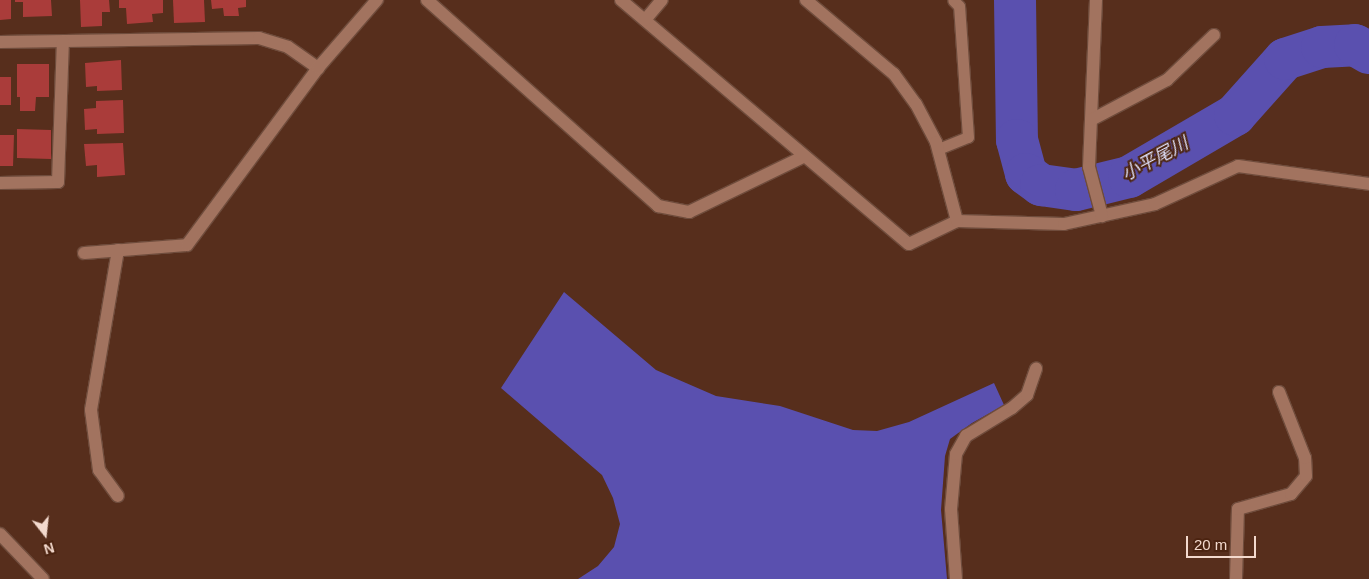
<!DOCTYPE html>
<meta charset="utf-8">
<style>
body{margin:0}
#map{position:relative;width:1369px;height:579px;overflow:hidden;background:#572e1c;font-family:Helvetica,"Noto Sans JP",sans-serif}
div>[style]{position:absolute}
.water>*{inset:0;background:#5a50af}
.river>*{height:42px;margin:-21px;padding:0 21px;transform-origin:21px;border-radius:21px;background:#5a50af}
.building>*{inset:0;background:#aa3c3a}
.roads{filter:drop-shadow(1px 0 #6f4c3c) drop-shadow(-1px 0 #6f4c3c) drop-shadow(0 1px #6f4c3c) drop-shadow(0 -1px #6f4c3c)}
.service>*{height:11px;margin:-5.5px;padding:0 5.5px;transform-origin:5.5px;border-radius:5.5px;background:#a2735f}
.minor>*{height:12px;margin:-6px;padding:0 6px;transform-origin:6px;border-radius:6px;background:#a2735f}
.tertiary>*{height:12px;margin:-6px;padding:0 6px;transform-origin:6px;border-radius:6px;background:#a2735f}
span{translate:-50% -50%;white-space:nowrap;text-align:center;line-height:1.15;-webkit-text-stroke:4px #4c2411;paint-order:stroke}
.water-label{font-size:18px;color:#dedff9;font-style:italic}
.north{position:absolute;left:20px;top:509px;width:50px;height:50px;-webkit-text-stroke:4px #4c2411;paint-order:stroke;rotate:164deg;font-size:14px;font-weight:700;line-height:20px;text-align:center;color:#f3d9cd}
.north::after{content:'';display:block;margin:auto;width:18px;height:22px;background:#f3d9cd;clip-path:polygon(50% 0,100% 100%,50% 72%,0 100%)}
.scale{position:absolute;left:1186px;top:536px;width:70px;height:22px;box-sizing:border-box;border:2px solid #f3d9cd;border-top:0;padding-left:6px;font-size:15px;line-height:18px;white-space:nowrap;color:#f3d9cd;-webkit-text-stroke:4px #4c2411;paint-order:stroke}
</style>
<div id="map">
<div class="water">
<i style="clip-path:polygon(564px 292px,656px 370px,716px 396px,780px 406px,853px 430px,877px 431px,909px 422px,994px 383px,1004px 405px,972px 423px,950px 439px,945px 456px,941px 510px,947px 579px,578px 579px,598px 566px,614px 547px,620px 524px,613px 498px,602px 475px,501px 388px)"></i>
</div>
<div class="river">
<i style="left:1015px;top:0;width:140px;rotate:89.2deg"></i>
<i style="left:1017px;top:140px;width:35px;rotate:75deg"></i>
<i style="left:1026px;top:174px;width:19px;rotate:36deg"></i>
<i style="left:1041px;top:185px;width:35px;rotate:8deg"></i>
<i style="left:1076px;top:190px;width:55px;rotate:-13.8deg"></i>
<i style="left:1129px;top:177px;width:123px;rotate:-30.3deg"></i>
<i style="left:1235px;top:115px;width:75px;rotate:-48.2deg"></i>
<i style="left:1285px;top:59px;width:39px;rotate:-18deg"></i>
<i style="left:1322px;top:47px;width:33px;rotate:-3deg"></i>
<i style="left:1355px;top:45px;width:16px;rotate:30deg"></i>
</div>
<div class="building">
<i style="clip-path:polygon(0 0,11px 0,11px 19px,0 20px)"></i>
<i style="clip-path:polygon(15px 0,51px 0,52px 16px,23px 17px,23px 2px,15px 2px)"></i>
<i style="clip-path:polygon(80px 0,109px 0,110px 12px,102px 12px,102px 26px,81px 27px)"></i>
<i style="clip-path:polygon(119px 0,163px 0,163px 13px,152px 14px,153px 22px,127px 24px,126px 8px,119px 8px)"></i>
<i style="clip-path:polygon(173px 0,204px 0,205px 22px,174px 23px)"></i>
<i style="clip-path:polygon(211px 0,246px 0,246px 7px,238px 8px,239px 16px,224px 16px,223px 8px,212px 9px)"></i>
<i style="clip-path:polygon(121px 60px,122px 90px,97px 91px,97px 86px,86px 87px,85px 63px)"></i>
<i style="clip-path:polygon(17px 64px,49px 64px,49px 97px,36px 97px,35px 111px,20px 111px,20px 97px,17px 97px)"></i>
<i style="clip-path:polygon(0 77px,11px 77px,11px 105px,0 105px)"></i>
<i style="clip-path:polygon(123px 100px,124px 133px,97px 134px,97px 129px,85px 130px,84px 109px,96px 108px,96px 101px)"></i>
<i style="clip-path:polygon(17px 129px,51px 130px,51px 159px,17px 158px)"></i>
<i style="clip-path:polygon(0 135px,14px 135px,13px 166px,0 166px)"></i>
<i style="clip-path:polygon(123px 143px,125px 175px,97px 177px,97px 165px,86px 166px,84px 144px)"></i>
</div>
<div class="roads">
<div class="service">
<i style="left:938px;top:149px;width:32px;rotate:-22deg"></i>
<i style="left:968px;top:137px;width:131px;rotate:-93.9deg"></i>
<i style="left:959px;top:6px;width:8px;rotate:-135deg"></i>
</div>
<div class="minor">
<i style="left:427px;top:0;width:310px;rotate:41.7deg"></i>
<i style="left:658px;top:206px;width:32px;rotate:11deg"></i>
<i style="left:689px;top:212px;width:127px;rotate:-25.8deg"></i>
<i style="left:621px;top:0;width:377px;rotate:40.3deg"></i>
<i style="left:909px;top:244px;width:53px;rotate:-25.6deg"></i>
<i style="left:957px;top:221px;width:107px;rotate:1.6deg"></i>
<i style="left:1064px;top:224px;width:93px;rotate:-12.4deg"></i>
<i style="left:1155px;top:204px;width:91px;rotate:-24.6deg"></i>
<i style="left:1238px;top:166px;width:132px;rotate:7.8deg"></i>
<i style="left:1096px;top:0;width:167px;rotate:92.4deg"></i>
<i style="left:1089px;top:167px;width:51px;rotate:75.1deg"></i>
<i style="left:645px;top:20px;width:26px;rotate:-50deg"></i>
<i style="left:0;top:42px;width:259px;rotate:-0.9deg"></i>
<i style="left:259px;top:38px;width:30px;rotate:17deg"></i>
<i style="left:288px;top:47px;width:37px;rotate:35deg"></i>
<i style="left:1091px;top:120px;width:86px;rotate:-27.8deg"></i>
<i style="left:1167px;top:80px;width:65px;rotate:-43.8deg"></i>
<i style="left:0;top:183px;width:58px;rotate:-1deg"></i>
<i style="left:58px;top:182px;width:140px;rotate:-88deg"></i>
<i style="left:118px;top:250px;width:162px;rotate:99.6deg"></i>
<i style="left:91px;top:410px;width:61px;rotate:82.4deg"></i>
<i style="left:99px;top:470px;width:32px;rotate:54deg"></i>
<i style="left:84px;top:253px;width:103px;rotate:-4.4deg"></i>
<i style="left:187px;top:245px;width:220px;rotate:-53.5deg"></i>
<i style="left:318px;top:68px;width:90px;rotate:-49.1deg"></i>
<i style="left:0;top:534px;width:62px;rotate:46.3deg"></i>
<i style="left:956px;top:579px;width:70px;rotate:-94.1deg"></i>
<i style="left:951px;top:509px;width:55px;rotate:-84.8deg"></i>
<i style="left:956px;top:454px;width:21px;rotate:-61deg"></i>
<i style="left:966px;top:436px;width:54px;rotate:-31.3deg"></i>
<i style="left:1012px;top:408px;width:20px;rotate:-41deg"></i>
<i style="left:1027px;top:395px;width:28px;rotate:-71deg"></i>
<i style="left:1236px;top:579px;width:70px;rotate:-88.4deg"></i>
<i style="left:1238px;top:509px;width:55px;rotate:-15.8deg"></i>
<i style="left:1291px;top:494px;width:23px;rotate:-50deg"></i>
<i style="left:1306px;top:476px;width:18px;rotate:-93deg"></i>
<i style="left:1305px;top:458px;width:71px;rotate:-111.5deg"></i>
</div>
<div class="tertiary">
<i style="left:806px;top:0;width:115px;rotate:40.1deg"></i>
<i style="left:894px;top:74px;width:37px;rotate:54deg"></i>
<i style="left:916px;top:104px;width:43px;rotate:62.2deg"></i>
<i style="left:936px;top:142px;width:82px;rotate:75.1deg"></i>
</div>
</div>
<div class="water-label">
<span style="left:1155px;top:159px;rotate:-28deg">小平尾川</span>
</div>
<div class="north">N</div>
<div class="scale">20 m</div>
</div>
